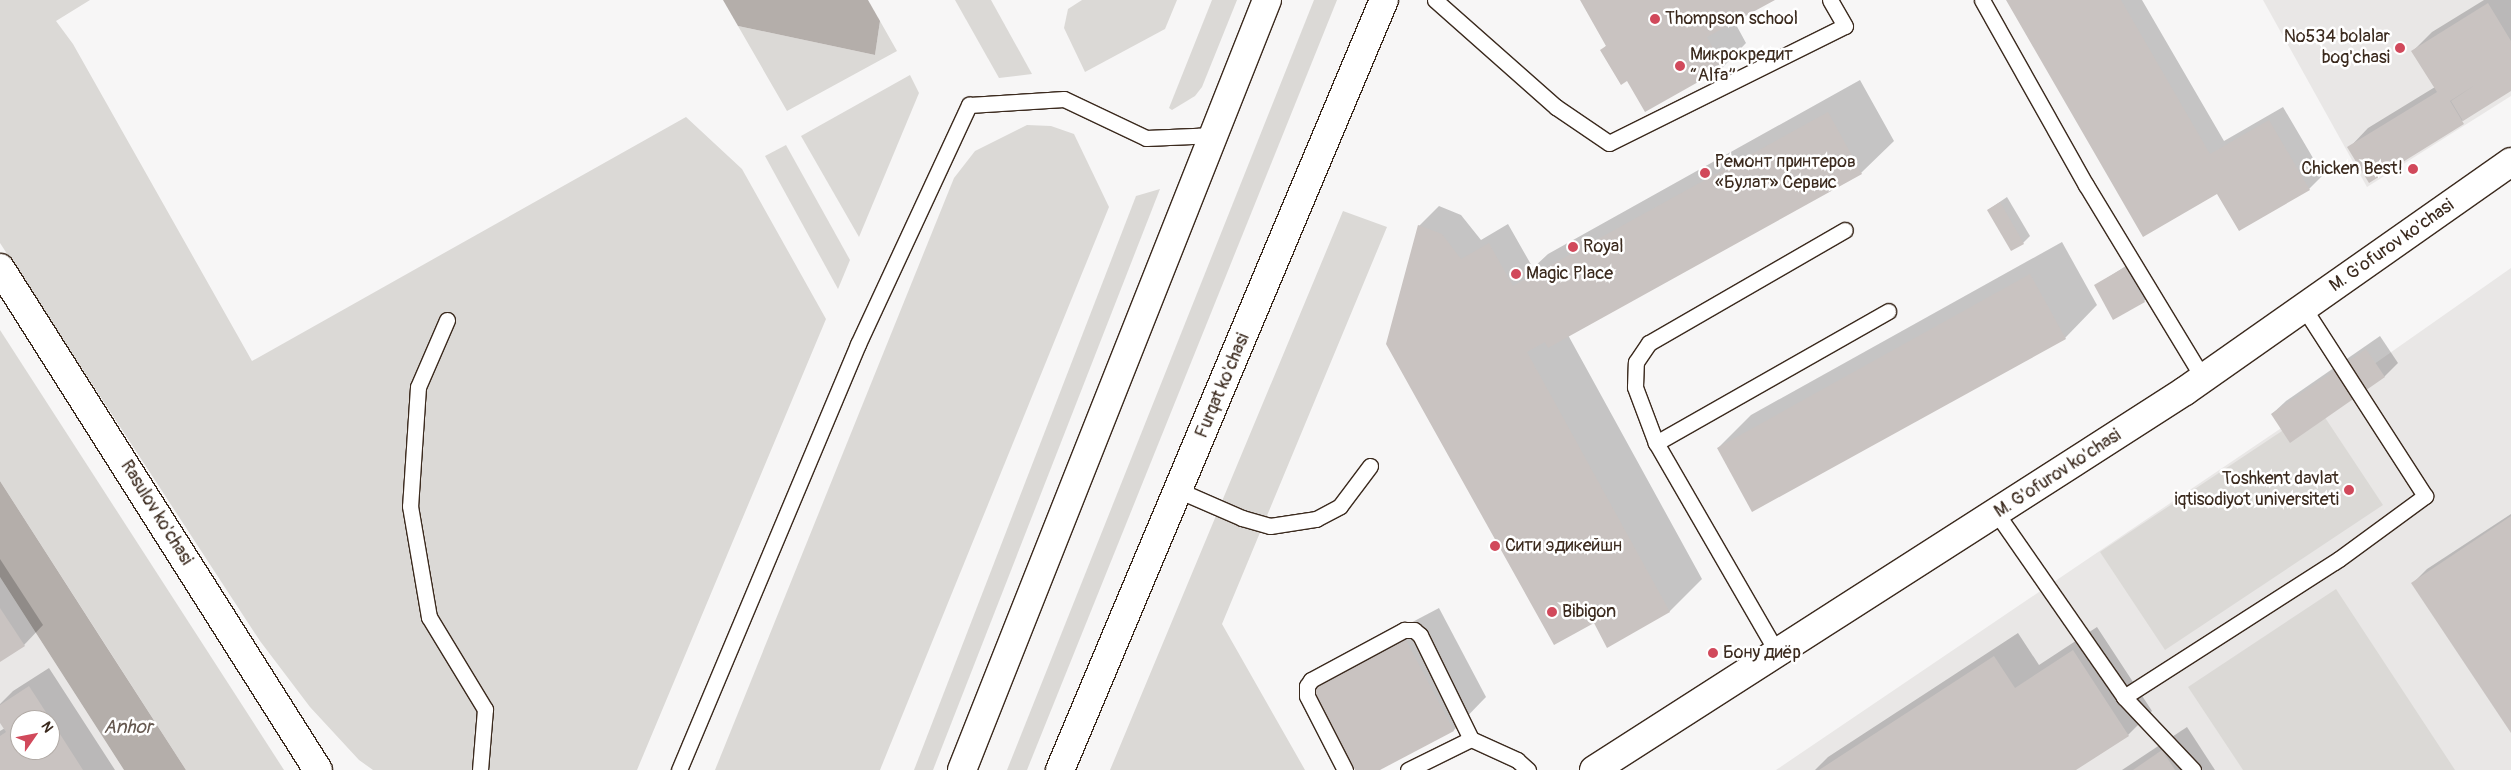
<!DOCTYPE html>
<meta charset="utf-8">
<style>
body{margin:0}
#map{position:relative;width:2511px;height:770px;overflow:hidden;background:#f7f6f6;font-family:Pangolin,sans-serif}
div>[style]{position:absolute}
.built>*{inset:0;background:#e9e7e6}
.green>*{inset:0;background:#dbd9d6}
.water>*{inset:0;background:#b4aeaa}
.shadow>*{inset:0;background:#0003}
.building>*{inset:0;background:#c9c3c1}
.roads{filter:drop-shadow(1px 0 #3b2a1e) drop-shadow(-1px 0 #3b2a1e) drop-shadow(0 1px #3b2a1e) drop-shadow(0 -1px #3b2a1e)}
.lane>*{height:15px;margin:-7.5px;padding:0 7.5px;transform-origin:7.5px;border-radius:7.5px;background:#fff}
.street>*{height:28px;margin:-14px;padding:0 14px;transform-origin:14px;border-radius:14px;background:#fff}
.primary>*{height:28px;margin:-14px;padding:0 14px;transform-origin:14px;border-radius:14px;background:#fff}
.dots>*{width:14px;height:14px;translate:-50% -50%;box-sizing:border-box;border:2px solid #fff;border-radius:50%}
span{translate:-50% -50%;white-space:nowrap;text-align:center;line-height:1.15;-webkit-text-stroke:5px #fff;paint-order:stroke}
.poi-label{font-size:18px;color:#3b2a1e}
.left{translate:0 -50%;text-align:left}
.right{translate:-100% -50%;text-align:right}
.street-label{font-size:18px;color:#3b2a1e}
.water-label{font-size:19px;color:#65584f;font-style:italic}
.north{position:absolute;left:10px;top:710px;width:50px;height:50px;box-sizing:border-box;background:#fff;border:1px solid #b1aaa5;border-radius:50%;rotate:57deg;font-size:14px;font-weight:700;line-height:20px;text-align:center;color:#3b2a1e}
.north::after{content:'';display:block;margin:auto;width:18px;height:22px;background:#d1495b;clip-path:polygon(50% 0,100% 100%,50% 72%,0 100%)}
</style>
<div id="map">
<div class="built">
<i style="clip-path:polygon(2263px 0,2511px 0,2511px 96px,2367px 187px)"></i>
<i style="clip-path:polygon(2511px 268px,2511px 770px,1776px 770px,2330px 395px)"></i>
<i style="clip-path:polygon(evenodd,0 577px,124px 770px,0 770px,0 577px,20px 720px,50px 720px,50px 750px,20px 750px,20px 720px)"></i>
</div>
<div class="green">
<i style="clip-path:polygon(0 0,90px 0,56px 21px,73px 44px,252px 361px,686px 117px,742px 169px,826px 319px,637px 770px,373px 770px,359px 760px,310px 707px,260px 641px,0 243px)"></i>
<i style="clip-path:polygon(955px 0,991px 0,1032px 74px,999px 78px)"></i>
<i style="clip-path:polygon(1082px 0,1177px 0,1165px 29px,1085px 72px,1064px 28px,1068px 9px)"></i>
<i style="clip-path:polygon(1212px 0,1237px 0,1202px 87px,1195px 96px,1172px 110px,1169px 108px)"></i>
<i style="clip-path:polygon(1314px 0,1337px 0,1027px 770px,1007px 770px)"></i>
<i style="clip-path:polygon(880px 21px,897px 51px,787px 111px,738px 26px,875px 55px)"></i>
<i style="clip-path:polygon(910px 75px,919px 93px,859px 237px,801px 136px)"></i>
<i style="clip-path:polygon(1027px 125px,1051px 126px,1074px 134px,1109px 207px,880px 770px,715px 770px,954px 178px,975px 151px)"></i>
<i style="clip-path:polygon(786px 145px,850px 260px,838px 289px,765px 156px)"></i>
<i style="clip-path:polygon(1160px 189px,933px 770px,914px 770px,1136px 196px)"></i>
<i style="clip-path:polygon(1343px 211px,1387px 227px,1222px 624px,1305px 770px,1110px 770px)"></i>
<i style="clip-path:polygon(0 330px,284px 770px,186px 770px,0 481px)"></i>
<i style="clip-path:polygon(2318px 407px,2383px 505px,2165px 650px,2100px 552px)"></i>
<i style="clip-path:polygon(2336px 589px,2455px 770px,2243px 770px,2188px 687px)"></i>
</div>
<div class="water">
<i style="clip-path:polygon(723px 0,868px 0,880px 21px,875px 55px,738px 26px)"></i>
<i style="clip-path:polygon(0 481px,106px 646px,186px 770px,124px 770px,0 577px)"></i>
</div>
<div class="shadow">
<i style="clip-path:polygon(1581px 0,1772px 0,1734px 21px,1746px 43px,1723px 67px,1645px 110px,1627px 79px,1602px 50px,1607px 45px)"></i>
<i style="clip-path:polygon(2007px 0,2142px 0,2224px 141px,2283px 107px,2323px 175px,2309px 189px,2218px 192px)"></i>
<i style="clip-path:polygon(2484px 0,2511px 0,2511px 89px,2370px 181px,2349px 148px,2368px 128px,2435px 87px,2413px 51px,2432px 32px)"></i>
<i style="clip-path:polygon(1860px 80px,1894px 141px,1861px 173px,1568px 335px,1702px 579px,1670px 611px,1607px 646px,1419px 226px,1439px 206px,1461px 215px,1481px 240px,1508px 224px,1533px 268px,1548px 254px)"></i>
<i style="clip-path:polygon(2007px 197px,2030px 236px,2023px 243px,1988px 210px)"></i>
<i style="clip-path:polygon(2062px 242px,2097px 305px,2065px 338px,1718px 448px,1751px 415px)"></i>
<i style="clip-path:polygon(2132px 262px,2151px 294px,2144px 301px,2095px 286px)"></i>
<i style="clip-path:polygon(2380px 336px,2398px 363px,2385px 376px,2290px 441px,2272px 414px,2286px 401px)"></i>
<i style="clip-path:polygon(2511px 514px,2511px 729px,2413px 583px,2427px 569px)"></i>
<i style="clip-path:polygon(0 559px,43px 625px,24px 645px,0 661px)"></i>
<i style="clip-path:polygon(1439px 608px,1486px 697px,1454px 730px,1377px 770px,1357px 770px,1314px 690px,1346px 657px)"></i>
<i style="clip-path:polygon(2097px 627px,2152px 711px,2128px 735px,2074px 770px,1815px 770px,1828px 757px,2018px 633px,2039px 665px)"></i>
<i style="clip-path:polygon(evenodd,49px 668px,115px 770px,0 770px,0 731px,5px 728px,0 721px,0 704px,13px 691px,49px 668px,20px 720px,50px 720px,50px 750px,20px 750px,20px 720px)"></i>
<i style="clip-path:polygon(2187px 727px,2215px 770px,2122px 770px)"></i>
</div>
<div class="building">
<i style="clip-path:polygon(1580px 0,1775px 0,1707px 37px,1723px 68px,1645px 112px,1627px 81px,1621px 85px,1600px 50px,1606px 46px)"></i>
<i style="clip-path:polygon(2006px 0,2121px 0,2210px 154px,2269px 120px,2310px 190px,2239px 231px,2217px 194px,2143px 237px)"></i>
<i style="clip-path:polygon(2488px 3px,2511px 41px,2511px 91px,2463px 121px,2451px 101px,2475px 85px,2450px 101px,2464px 124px,2369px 183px,2347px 147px,2437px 92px,2411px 51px)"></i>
<i style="clip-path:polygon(1828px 112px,1862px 174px,1548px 348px,1545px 342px,1527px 352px,1670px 612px,1607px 648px,1594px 623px,1554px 645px,1386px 344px,1418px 225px,1442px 234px,1461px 259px,1489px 243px,1513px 286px)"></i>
<i style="clip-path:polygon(2000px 202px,2024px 244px,2011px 251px,1987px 210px)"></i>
<i style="clip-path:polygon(2125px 267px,2145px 302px,2113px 320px,2094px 285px)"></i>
<i style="clip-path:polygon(2030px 274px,2066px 339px,1752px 512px,1717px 448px)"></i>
<i style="clip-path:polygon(2366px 349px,2385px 377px,2290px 443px,2271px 414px)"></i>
<i style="clip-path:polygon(2511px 516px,2511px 733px,2411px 583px)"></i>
<i style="clip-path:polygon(0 608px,25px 646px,0 662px)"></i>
<i style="clip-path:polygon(1406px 640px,1454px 731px,1380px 770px,1355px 770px,1312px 690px)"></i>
<i style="clip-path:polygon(2073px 650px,2129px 736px,2076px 770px,1819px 770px,1994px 656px,2015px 688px)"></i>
<i style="clip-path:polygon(evenodd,29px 686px,51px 720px,83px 770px,0 770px,0 736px,6px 732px,0 723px,0 705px,29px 686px,20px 720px,50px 720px,50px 750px,20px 750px,20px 720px)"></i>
<i style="clip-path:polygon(2162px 750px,2175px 770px,2133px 770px)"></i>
</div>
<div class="roads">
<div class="lane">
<i style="left:1435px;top:0;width:162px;rotate:41.5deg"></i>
<i style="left:1556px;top:107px;width:64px;rotate:34.2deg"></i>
<i style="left:1609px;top:143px;width:263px;rotate:-26.4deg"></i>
<i style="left:1845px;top:26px;width:30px;rotate:-120deg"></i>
<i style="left:1982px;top:0;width:212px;rotate:60.7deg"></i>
<i style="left:2086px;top:185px;width:226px;rotate:58.8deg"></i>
<i style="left:447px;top:320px;width:73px;rotate:113.4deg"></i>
<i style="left:418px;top:387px;width:119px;rotate:93.8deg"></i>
<i style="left:410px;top:506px;width:113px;rotate:80.3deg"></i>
<i style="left:429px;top:617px;width:108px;rotate:58.7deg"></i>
<i style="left:485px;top:709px;width:61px;rotate:94.7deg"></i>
<i style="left:1656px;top:443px;width:60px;rotate:-110.6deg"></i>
<i style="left:1635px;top:387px;width:25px;rotate:-88deg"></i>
<i style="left:1636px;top:362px;width:23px;rotate:-56deg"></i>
<i style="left:1649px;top:343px;width:226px;rotate:-30deg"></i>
<i style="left:1180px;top:491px;width:68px;rotate:23.5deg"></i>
<i style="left:1242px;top:518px;width:29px;rotate:16deg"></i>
<i style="left:1270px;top:526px;width:47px;rotate:-8.7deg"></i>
<i style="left:1316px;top:519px;width:27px;rotate:-28deg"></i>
<i style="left:1340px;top:506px;width:50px;rotate:-53.1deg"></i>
<i style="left:1997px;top:514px;width:223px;rotate:55.2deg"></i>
<i style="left:1778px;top:654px;width:244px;rotate:-120deg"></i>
<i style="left:1656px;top:443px;width:267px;rotate:-29.6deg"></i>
<i style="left:679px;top:770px;width:462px;rotate:-67.2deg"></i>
<i style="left:858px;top:344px;width:264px;rotate:-65.1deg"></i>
<i style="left:969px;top:105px;width:95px;rotate:-3.6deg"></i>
<i style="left:1064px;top:99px;width:91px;rotate:25.4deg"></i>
<i style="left:1146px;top:138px;width:68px;rotate:-2.5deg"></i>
<i style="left:1345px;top:770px;width:83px;rotate:-117.2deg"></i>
<i style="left:1307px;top:696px;width:10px;rotate:-90deg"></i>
<i style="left:1307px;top:686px;width:7px;rotate:-56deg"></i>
<i style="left:1311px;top:680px;width:106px;rotate:-28.3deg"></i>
<i style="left:1404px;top:630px;width:10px"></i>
<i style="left:1414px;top:630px;width:8px;rotate:40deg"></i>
<i style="left:1420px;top:635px;width:116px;rotate:63.9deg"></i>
<i style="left:1471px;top:739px;width:51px;rotate:24.5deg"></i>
<i style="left:1517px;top:760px;width:15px;rotate:42deg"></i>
<i style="left:1408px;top:770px;width:70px;rotate:-26.2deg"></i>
<i style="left:2193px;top:770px;width:100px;rotate:-133.4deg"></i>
<i style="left:2124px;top:697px;width:255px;rotate:-32.7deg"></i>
<i style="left:2339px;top:559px;width:107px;rotate:-36.2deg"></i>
<i style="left:2425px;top:496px;width:224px;rotate:-122.8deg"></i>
</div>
<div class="street">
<i style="left:0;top:268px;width:594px;rotate:57.65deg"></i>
<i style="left:1594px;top:770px;width:702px;rotate:-32.67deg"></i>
<i style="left:2185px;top:391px;width:398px;rotate:-35.1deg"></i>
</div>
<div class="primary">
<i style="left:962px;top:770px;width:828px;rotate:-68.39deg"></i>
<i style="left:1060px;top:770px;width:835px;rotate:-67.18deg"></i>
</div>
</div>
<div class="dots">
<i style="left:1655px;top:19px;background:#d1495b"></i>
<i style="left:2400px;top:48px;background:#d1495b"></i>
<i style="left:1680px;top:66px;background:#d1495b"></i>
<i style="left:2413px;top:169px;background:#d1495b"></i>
<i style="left:1705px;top:173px;background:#d1495b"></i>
<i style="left:1573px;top:247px;background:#d1495b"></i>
<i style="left:1516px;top:274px;background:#d1495b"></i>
<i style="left:2349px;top:490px;background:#d1495b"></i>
<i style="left:1495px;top:546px;background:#d1495b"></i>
<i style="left:1552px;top:612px;background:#d1495b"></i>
<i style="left:1713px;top:653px;background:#d1495b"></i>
</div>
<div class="poi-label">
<span class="left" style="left:1665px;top:19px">Thompson school</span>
<span class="right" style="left:2390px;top:48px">№534 bolalar<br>bog'chasi</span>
<span class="left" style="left:1690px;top:66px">Микрокредит<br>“Alfa”</span>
<span class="left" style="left:1715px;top:173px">Ремонт принтеров<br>«Булат» Сервис</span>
<span class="right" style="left:2403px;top:169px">Chicken Best!</span>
<span class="left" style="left:1583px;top:247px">Royal</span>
<span class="left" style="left:1526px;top:274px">Magic Place</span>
<span class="right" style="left:2339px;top:490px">Toshkent davlat<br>iqtisodiyot universiteti</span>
<span class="left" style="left:1505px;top:546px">Сити эдикейшн</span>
<span class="left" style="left:1562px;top:612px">Bibigon</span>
<span class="left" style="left:1723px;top:653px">Бону диёр</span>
</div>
<div class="street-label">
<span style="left:2392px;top:246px;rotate:-35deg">M. G'ofurov ko'chasi</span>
<span style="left:1223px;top:386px;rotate:-67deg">Furqat ko'chasi</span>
<span style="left:2058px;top:474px;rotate:-33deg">M. G'ofurov ko'chasi</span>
<span style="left:156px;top:513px;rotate:58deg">Rasulov ko'chasi</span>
</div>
<div class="water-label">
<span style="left:128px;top:728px">Anhor</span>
</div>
<div class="north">N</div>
</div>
